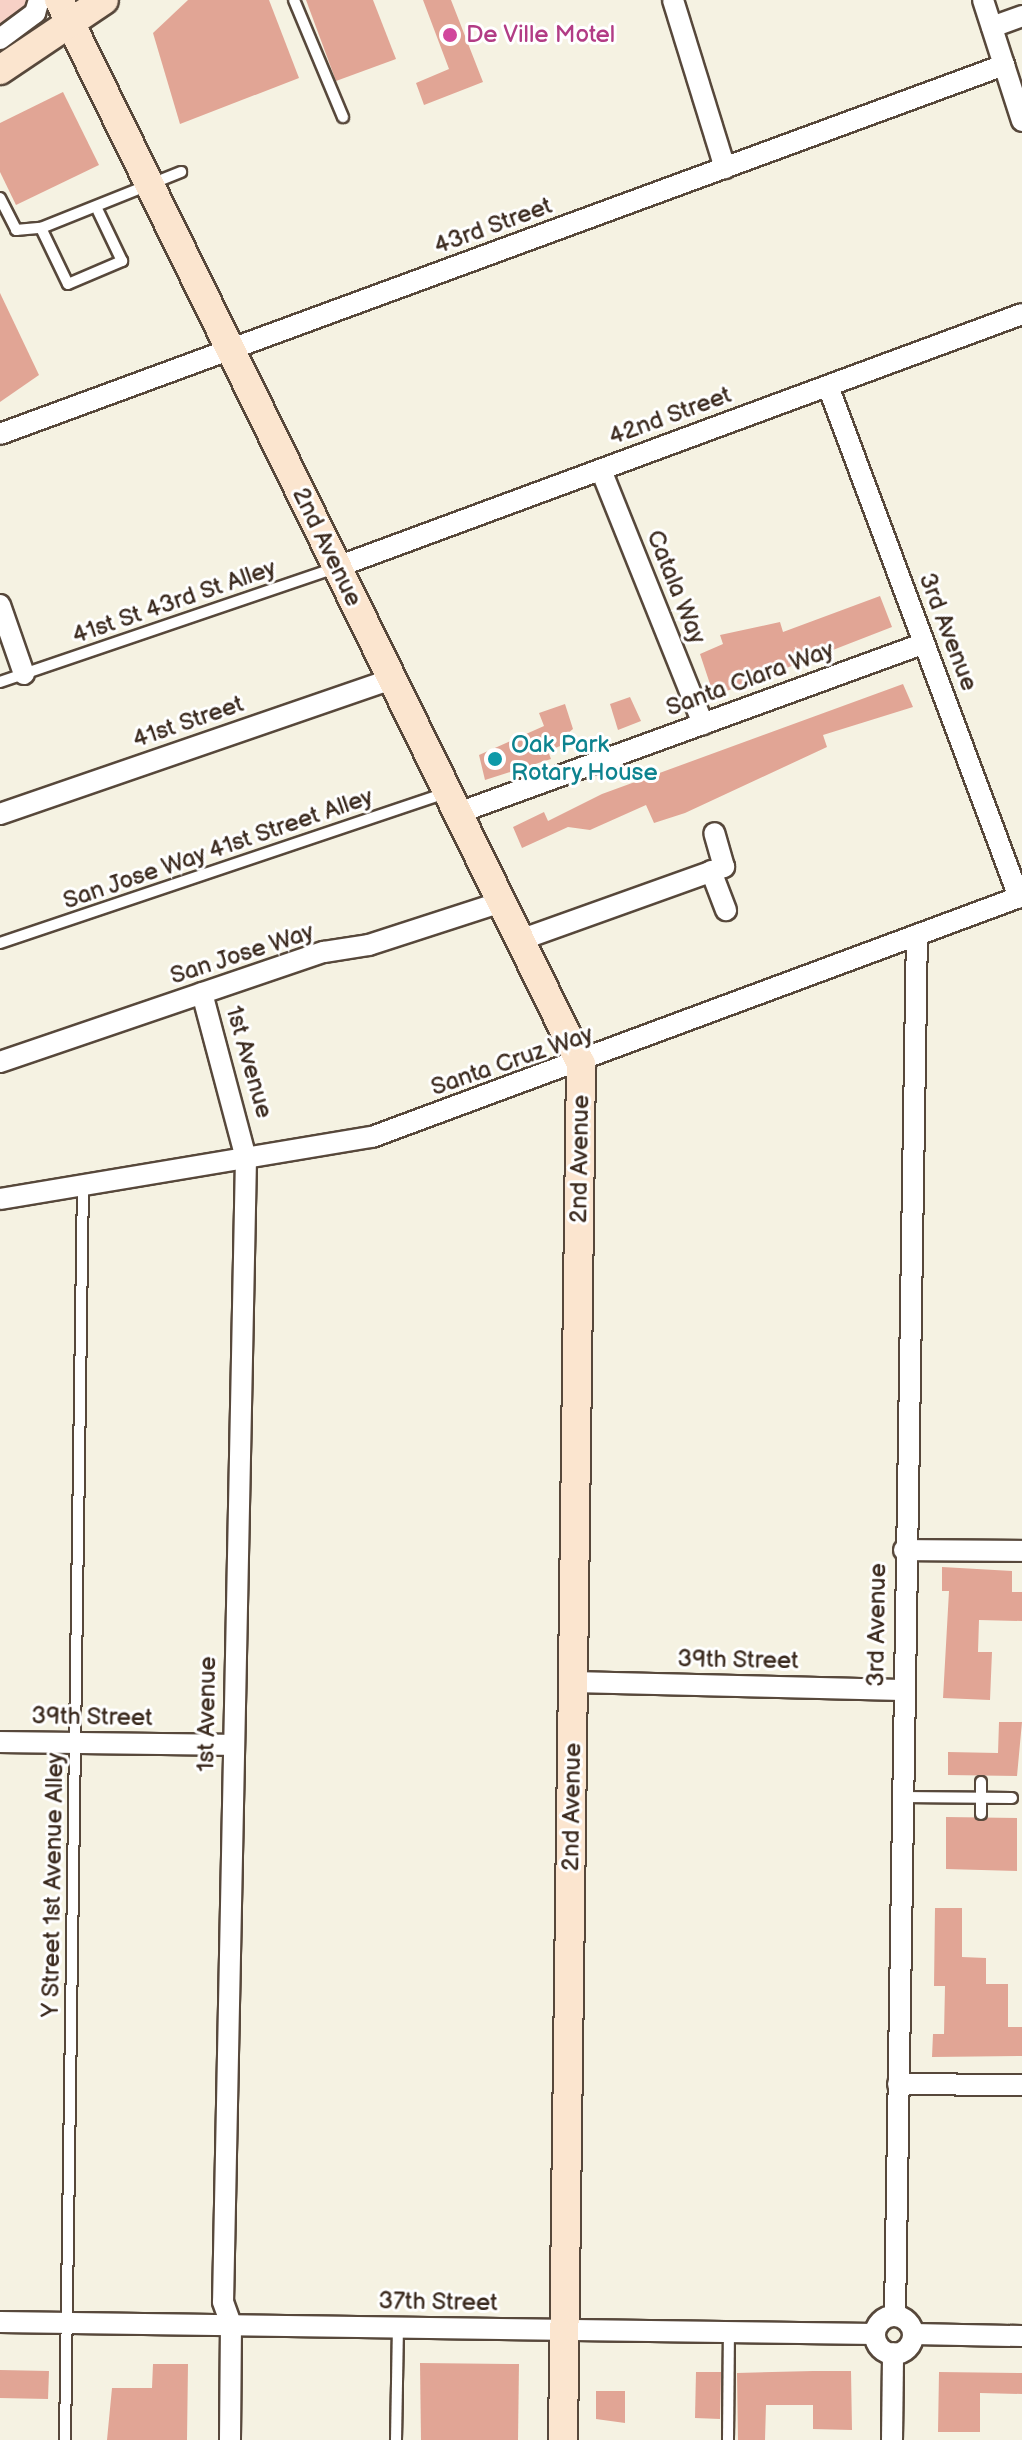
<!DOCTYPE html>
<style>
body{margin:0}
#map{position:relative;width:1022px;height:2440px;overflow:hidden;background:#f5f2e2;font-family:"Balsamiq Sans",sans-serif}
div>[style]{position:absolute}
.built>*{inset:0;background:#f7d1c6}
.building>*{inset:0;background:#e1a595}
.roads{filter:drop-shadow(2px 0 #57483b) drop-shadow(-2px 0 #57483b) drop-shadow(0 2px #57483b) drop-shadow(0 -2px #57483b)}
.lane>*{height:10px;margin:-5px;padding:0 5px;transform-origin:5px;border-radius:5px;background:#fff}
.street>*{height:20px;margin:-10px;padding:0 10px;transform-origin:10px;border-radius:10px;background:#fff}
.street>.ring{margin:-10px;padding:0;box-sizing:content-box;background:none;border:20px solid #fff;border-radius:50%}
.secondary>*{height:28px;margin:-14px;padding:0 14px;transform-origin:14px;border-radius:14px;background:#fbe5cf}
.dots>*{width:22px;height:22px;translate:-50% -50%;box-sizing:border-box;border:4px solid #fff;border-radius:50%}
span{translate:-50% -50%;white-space:nowrap;text-align:center;line-height:1.15;-webkit-text-stroke:6px #fff;paint-order:stroke}
.hotel-label{font-size:24px;color:#b23c85}
.left{translate:0 -50%;text-align:left}
.street-label{font-size:24px;color:#3b2a1e}
.culture-label{font-size:24px;color:#0d838f}
</style>
<div id="map">
<div class="built">
<i style="clip-path:polygon(0 0,62px 0,0 45px)"></i>
</div>
<div class="building">
<i style="clip-path:polygon(188px 0,269px 0,299px 78px,180px 124px,153px 33px)"></i>
<i style="clip-path:polygon(306px 0,373px 0,396px 59px,336px 81px)"></i>
<i style="clip-path:polygon(423px 0,451px 0,483px 82px,424px 105px,416px 83px,449px 69px)"></i>
<i style="clip-path:polygon(63px 92px,99px 165px,16px 205px,0 172px,0 123px)"></i>
<i style="clip-path:polygon(0 293px,39px 375px,0 402px)"></i>
<i style="clip-path:polygon(880px 596px,892px 627px,714px 696px,700px 654px,723px 644px,720px 635px,780px 622px,783px 632px)"></i>
<i style="clip-path:polygon(903px 684px,913px 707px,823px 735px,827px 747px,685px 813px,654px 823px,646px 805px,590px 830px,568px 827px,522px 848px,513px 827px,544px 812px,548px 821px,602px 794px)"></i>
<i style="clip-path:polygon(630px 697px,641px 721px,618px 730px,610px 704px)"></i>
<i style="clip-path:polygon(565px 704px,573px 729px,563px 737px,565px 744px,548px 751px,551px 759px,485px 780px,479px 755px,544px 726px,539px 713px)"></i>
<i style="clip-path:polygon(942px 1567px,1012px 1571px,1012px 1592px,1022px 1592px,1022px 1621px,979px 1620px,978px 1652px,992px 1652px,990px 1700px,943px 1698px,949px 1591px,942px 1591px)"></i>
<i style="clip-path:polygon(999px 1722px,1022px 1722px,1017px 1776px,948px 1775px,948px 1752px,998px 1753px)"></i>
<i style="clip-path:polygon(946px 1817px,1017px 1818px,1017px 1871px,946px 1869px)"></i>
<i style="clip-path:polygon(935px 1908px,962px 1908px,962px 1957px,986px 1958px,986px 1984px,1008px 1984px,1008px 2027px,1022px 2027px,1022px 2056px,932px 2057px,933px 2034px,944px 2034px,945px 1986px,934px 1986px)"></i>
<i style="clip-path:polygon(420px 2363px,519px 2364px,518px 2440px,421px 2440px)"></i>
<i style="clip-path:polygon(153px 2364px,188px 2364px,187px 2440px,107px 2440px,112px 2388px,152px 2388px)"></i>
<i style="clip-path:polygon(0 2370px,49px 2371px,48px 2399px,0 2398px)"></i>
<i style="clip-path:polygon(813px 2371px,851px 2371px,852px 2430px,813px 2429px,813px 2405px,766px 2405px,765px 2440px,738px 2440px,737px 2373px)"></i>
<i style="clip-path:polygon(696px 2372px,721px 2372px,720px 2419px,695px 2418px)"></i>
<i style="clip-path:polygon(939px 2372px,1022px 2373px,1022px 2394px,980px 2393px,980px 2432px,938px 2432px)"></i>
<i style="clip-path:polygon(596px 2391px,625px 2391px,625px 2423px,596px 2419px)"></i>
</div>
<div class="roads">
<div class="lane">
<i style="left:294px;top:0;width:127px;rotate:67.3deg"></i>
<i style="left:0;top:198px;width:36px;rotate:63deg"></i>
<i style="left:16px;top:230px;width:25px;rotate:-5deg"></i>
<i style="left:41px;top:228px;width:151px;rotate:-21.8deg"></i>
<i style="left:41px;top:228px;width:62px;rotate:64.3deg"></i>
<i style="left:68px;top:284px;width:59px;rotate:-23.1deg"></i>
<i style="left:122px;top:261px;width:55px;rotate:-115.6deg"></i>
<i style="left:0;top:682px;width:354px;rotate:-18.8deg"></i>
<i style="left:0;top:943px;width:471px;rotate:-18.6deg"></i>
<i style="left:981px;top:1782px;width:32px;rotate:90deg"></i>
<i style="left:902px;top:1797px;width:110px;rotate:0.5deg"></i>
<i style="left:65px;top:2440px;width:1253px;rotate:-89.18deg"></i>
<i style="left:396px;top:2440px;width:113px;rotate:-89deg"></i>
<i style="left:728px;top:2440px;width:107px;rotate:-89.5deg"></i>
</div>
<div class="street">
<i style="left:673px;top:0;width:176px;rotate:72.8deg"></i>
<i style="left:983px;top:0;width:127px;rotate:72.1deg"></i>
<i style="left:992px;top:27px;width:32px;rotate:-20deg"></i>
<i style="left:0;top:39px;width:44px;rotate:-36.6deg"></i>
<i style="left:35px;top:13px;width:14px;rotate:-73deg"></i>
<i style="left:828px;top:386px;width:546px;rotate:69.51deg"></i>
<i style="left:0;top:434px;width:1070px;rotate:-20.18deg"></i>
<i style="left:601px;top:470px;width:274px;rotate:68.1deg"></i>
<i style="left:337px;top:567px;width:730px;rotate:-20.27deg"></i>
<i style="left:0;top:605px;width:73px;rotate:70.8deg"></i>
<i style="left:458px;top:813px;width:496px;rotate:-20deg"></i>
<i style="left:0;top:814px;width:415px;rotate:-19deg"></i>
<i style="left:711px;top:871px;width:42px;rotate:69deg"></i>
<i style="left:520px;top:940px;width:217px;rotate:-19.7deg"></i>
<i style="left:724px;top:867px;width:35px;rotate:-106deg"></i>
<i style="left:202px;top:993px;width:171px;rotate:75.1deg"></i>
<i style="left:246px;top:1158px;width:1144px;rotate:91.15deg"></i>
<i style="left:223px;top:2302px;width:23px;rotate:70deg"></i>
<i style="left:231px;top:2324px;width:116px;rotate:90.5deg"></i>
<i style="left:0;top:1062px;width:342px;rotate:-18.8deg"></i>
<i style="left:324px;top:952px;width:46px;rotate:-8.8deg"></i>
<i style="left:369px;top:945px;width:139px;rotate:-18deg"></i>
<i style="left:0;top:1199px;width:377px;rotate:-9.5deg"></i>
<i style="left:372px;top:1137px;width:693px;rotate:-20.34deg"></i>
<i style="left:904px;top:1550px;width:118px;rotate:0.5deg"></i>
<i style="left:573px;top:1682px;width:329px;rotate:1.4deg"></i>
<i style="left:0;top:1742px;width:232px;rotate:0.7deg"></i>
<i style="left:898px;top:2084px;width:124px;rotate:0.5deg"></i>
<i style="left:895px;top:2316px;width:1381px;rotate:-89.09deg"></i>
<i class="ring" style="left:875px;top:2316px;width:18px;height:18px"></i>
<i style="left:0;top:2322px;width:875px;rotate:0.79deg"></i>
<i style="left:913px;top:2334px;width:109px;rotate:1.1deg"></i>
<i style="left:892px;top:2440px;width:87px;rotate:-89.3deg"></i>
</div>
<div class="secondary">
<i style="left:59px;top:0;width:1185px;rotate:63.87deg"></i>
<i style="left:581px;top:1064px;width:1376px;rotate:90.75deg"></i>
<i style="left:0;top:70px;width:125px;rotate:-33.9deg"></i>
</div>
</div>
<div class="dots">
<i style="left:450px;top:35px;background:#d1479c"></i>
<i style="left:495px;top:759px;background:#0f9aa8"></i>
</div>
<div class="hotel-label">
<span class="left" style="left:466px;top:35px">De Ville Motel</span>
</div>
<div class="street-label">
<span style="left:493px;top:226px;rotate:-20deg">43rd Street</span>
<span style="left:670px;top:416px;rotate:-20deg">42nd Street</span>
<span style="left:327px;top:547px;rotate:64deg">2nd Avenue</span>
<span style="left:676px;top:587px;rotate:68deg">Catala Way</span>
<span style="left:174px;top:602px;rotate:-19deg">41st St 43rd St Alley</span>
<span style="left:948px;top:632px;rotate:69deg">3rd Avenue</span>
<span style="left:750px;top:679px;rotate:-20deg">Santa Clara Way</span>
<span style="left:188px;top:722px;rotate:-19deg">41st Street</span>
<span style="left:218px;top:849px;rotate:-19deg">San Jose Way 41st Street Alley</span>
<span style="left:242px;top:954px;rotate:-18deg">San Jose Way</span>
<span style="left:512px;top:1061px;rotate:-19deg">Santa Cruz Way</span>
<span style="left:249px;top:1062px;rotate:74deg">1st Avenue</span>
<span style="left:580px;top:1159px;rotate:-89deg">2nd Avenue</span>
<span style="left:877px;top:1625px;rotate:-89deg">3rd Avenue</span>
<span style="left:738px;top:1660px;rotate:1deg">39th Street</span>
<span style="left:207px;top:1714px;rotate:-89deg">1st Avenue</span>
<span style="left:92px;top:1717px;rotate:1deg">39th Street</span>
<span style="left:572px;top:1807px;rotate:-89deg">2nd Avenue</span>
<span style="left:53px;top:1885px;rotate:-89deg">Y Street 1st Avenue Alley</span>
<span style="left:438px;top:2302px;rotate:1deg">37th Street</span>
</div>
<div class="culture-label">
<span class="left" style="left:511px;top:759px">Oak Park<br>Rotary House</span>
</div>
</div>
